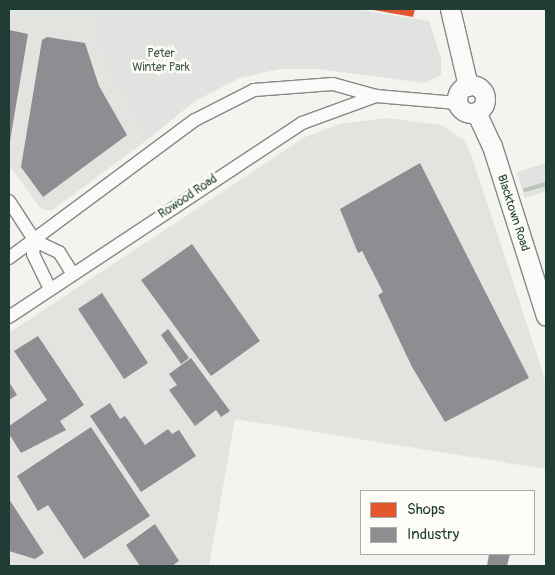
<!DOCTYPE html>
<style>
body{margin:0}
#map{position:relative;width:555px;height:575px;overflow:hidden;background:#f3f3f0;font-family:Pangolin,sans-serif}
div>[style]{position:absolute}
.built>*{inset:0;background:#e2e4e0}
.green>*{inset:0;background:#e0e3df}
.shops>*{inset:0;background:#e4572e}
.industry>*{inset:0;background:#8d8d92}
.stream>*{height:4px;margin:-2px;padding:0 2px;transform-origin:2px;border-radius:2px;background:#bbc3bd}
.roads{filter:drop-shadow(1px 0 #848986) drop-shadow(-1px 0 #848986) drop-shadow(0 1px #848986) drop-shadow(0 -1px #848986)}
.minor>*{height:12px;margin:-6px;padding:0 6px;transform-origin:6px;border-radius:6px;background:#fafaf8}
.secondary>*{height:19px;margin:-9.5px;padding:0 9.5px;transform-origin:9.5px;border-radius:9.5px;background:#fafaf8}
.secondary>.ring{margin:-9.5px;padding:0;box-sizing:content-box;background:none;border:19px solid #fafaf8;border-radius:50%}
span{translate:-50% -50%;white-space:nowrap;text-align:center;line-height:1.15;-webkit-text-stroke:5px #fdfcf7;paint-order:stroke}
.park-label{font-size:12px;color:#435c53}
.street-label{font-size:12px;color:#1f3d34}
.frame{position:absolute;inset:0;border:10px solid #1f3d34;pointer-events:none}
.legend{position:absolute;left:360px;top:490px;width:175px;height:65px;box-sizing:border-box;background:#fdfcf7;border:1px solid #a4b0a9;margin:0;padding:6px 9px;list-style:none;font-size:15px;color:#1f3d34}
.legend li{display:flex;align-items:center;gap:10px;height:25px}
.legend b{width:25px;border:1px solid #a4b0a9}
</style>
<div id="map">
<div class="built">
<i style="clip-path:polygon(9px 9px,92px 9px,97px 45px,107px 72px,147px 140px,51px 211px,40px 208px,9px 165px)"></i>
<i style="clip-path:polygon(387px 118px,441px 125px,463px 139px,470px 151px,546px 382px,546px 469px,235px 419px,209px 566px,9px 566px,9px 333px,305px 137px,340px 124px)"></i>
</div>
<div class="green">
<i style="clip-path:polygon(92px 9px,353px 9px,429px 21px,441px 58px,441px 75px,424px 83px,319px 69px,280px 69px,240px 78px,195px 101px,147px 140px,107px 72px,97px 45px)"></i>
<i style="clip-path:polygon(546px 163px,546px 191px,525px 198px,517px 172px)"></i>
</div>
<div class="shops">
<i style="clip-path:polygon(368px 9px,415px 9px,413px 17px)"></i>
</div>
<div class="industry">
<i style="clip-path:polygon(9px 30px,28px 34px,10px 141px,9px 141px)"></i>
<i style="clip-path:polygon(47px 37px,85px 43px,99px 86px,127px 135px,43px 197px,21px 167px,42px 40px)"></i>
<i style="clip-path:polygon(420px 163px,529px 378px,445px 422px,412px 367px,378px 295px,383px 292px,362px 251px,358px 253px,340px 209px)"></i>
<i style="clip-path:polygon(192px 244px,260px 341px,211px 376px,141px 280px)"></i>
<i style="clip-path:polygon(102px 293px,148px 363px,124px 379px,78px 309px)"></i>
<i style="clip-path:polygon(168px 329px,189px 358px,181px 364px,161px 335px)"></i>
<i style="clip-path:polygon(38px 336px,84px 405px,60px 421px,66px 430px,21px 453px,9px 434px,9px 426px,47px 400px,14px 351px)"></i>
<i style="clip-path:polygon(191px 358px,230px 411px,221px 417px,216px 410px,195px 426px,169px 390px,177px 385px,169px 374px)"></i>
<i style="clip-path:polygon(9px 382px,17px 395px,9px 400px)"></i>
<i style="clip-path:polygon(110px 403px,120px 419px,125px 416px,145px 445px,168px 429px,172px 434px,179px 430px,196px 456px,141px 492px,90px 416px)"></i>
<i style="clip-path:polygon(91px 427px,150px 516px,84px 559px,48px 505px,38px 511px,17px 476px)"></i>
<i style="clip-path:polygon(9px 499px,44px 553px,35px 559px,9px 551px)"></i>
<i style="clip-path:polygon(155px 524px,179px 561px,172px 566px,140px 566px,126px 545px)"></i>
<i style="clip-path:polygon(489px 554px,510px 554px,507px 566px,487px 566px)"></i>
</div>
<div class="stream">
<i style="left:525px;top:190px;width:22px;rotate:-16deg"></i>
</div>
<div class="roads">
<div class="minor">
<i style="left:9px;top:201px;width:48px;rotate:57deg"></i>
<i style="left:35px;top:241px;width:26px;rotate:25deg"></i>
<i style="left:59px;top:252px;width:26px;rotate:58deg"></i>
<i style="left:35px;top:241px;width:13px;rotate:99deg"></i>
<i style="left:33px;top:254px;width:39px;rotate:64deg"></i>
<i style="left:9px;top:258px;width:232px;rotate:-36.6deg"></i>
<i style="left:195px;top:120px;width:66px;rotate:-27deg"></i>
<i style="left:254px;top:90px;width:79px;rotate:-4.3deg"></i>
<i style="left:333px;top:84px;width:45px;rotate:15.6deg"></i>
<i style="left:376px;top:96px;width:81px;rotate:4.9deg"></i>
<i style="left:9px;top:317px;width:351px;rotate:-33.5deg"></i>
<i style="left:302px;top:123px;width:79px;rotate:-20deg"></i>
</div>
<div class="secondary">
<i style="left:450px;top:9px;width:79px;rotate:76.8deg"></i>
<i class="ring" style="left:457px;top:85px;width:9px;height:9px"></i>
<i style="left:476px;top:112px;width:38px;rotate:65deg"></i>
<i style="left:492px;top:146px;width:178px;rotate:72.4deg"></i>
</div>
</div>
<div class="park-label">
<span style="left:161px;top:61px">Peter<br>Winter Park</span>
</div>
<div class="street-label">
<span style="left:188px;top:197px;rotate:-34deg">Rowood Road</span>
<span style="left:513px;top:213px;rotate:72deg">Blacktown Road</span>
</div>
<div class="frame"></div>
<ul class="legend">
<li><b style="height:14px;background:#e4572e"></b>Shops</li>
<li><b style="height:14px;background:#8d8d92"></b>Industry</li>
</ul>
</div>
